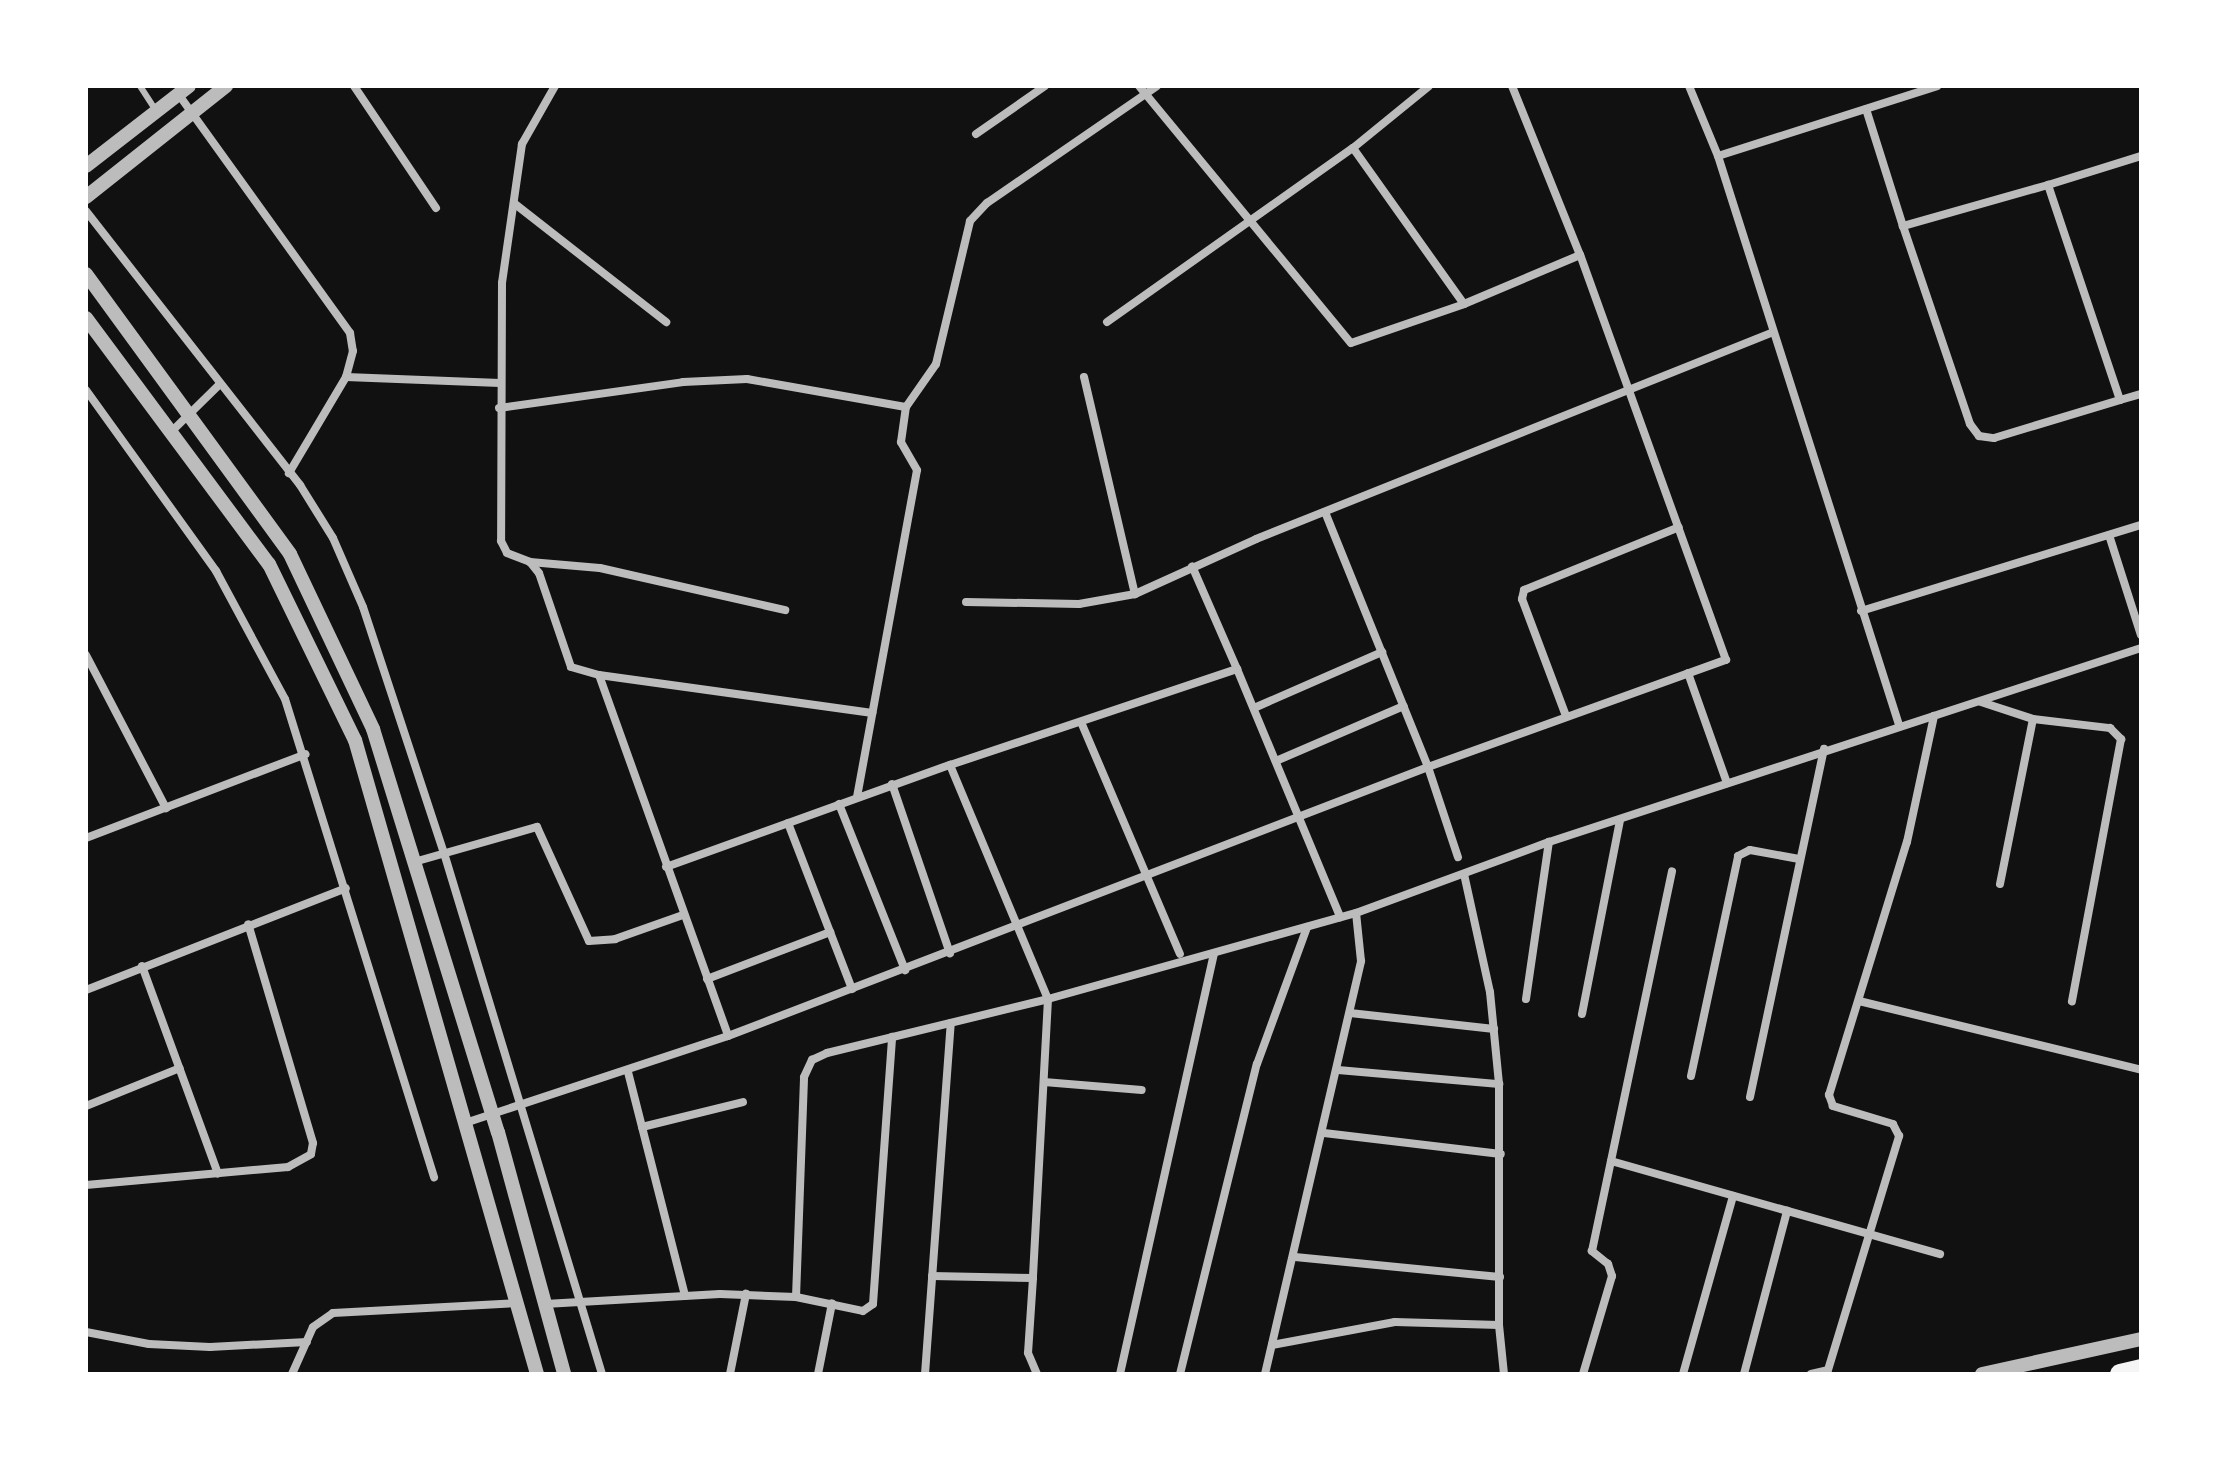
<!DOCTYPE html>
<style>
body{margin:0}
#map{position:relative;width:2227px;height:1460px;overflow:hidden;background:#111;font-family:"Golos Text",sans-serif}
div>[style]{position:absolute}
.service>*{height:6px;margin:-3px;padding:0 3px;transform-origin:3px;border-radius:3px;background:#bcbcbc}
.minor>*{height:8px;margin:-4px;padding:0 4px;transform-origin:4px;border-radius:4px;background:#bcbcbc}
.tertiary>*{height:14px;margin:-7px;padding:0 7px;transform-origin:7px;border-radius:7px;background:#bcbcbc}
.trunk>*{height:20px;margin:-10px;padding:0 10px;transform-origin:10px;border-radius:10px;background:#f5f5f5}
span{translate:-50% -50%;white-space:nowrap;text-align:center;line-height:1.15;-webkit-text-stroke:8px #fff;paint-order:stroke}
.frame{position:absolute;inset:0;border:88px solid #fff;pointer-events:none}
</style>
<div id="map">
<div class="service">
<i style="left:140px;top:86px;width:31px;rotate:57deg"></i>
</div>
<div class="minor">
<i style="left:354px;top:86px;width:147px;rotate:56.1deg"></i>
<i style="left:555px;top:86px;width:67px;rotate:119.6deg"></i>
<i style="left:522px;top:144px;width:140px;rotate:98.2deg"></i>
<i style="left:502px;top:283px;width:258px;rotate:90.2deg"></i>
<i style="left:501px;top:541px;width:13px;rotate:63deg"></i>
<i style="left:507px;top:553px;width:25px;rotate:21deg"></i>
<i style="left:530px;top:562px;width:14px;rotate:51deg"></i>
<i style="left:539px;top:573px;width:99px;rotate:71.2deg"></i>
<i style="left:571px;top:667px;width:29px;rotate:16deg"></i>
<i style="left:599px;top:675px;width:383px;rotate:70.3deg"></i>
<i style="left:1139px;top:86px;width:333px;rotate:50.5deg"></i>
<i style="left:1351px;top:343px;width:120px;rotate:-19deg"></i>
<i style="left:1464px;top:304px;width:126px;rotate:-22.9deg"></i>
<i style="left:1689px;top:86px;width:76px;rotate:67.5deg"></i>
<i style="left:1718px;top:156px;width:597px;rotate:72.35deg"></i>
<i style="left:179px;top:95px;width:293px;rotate:54.3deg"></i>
<i style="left:350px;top:333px;width:18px;rotate:81deg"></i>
<i style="left:353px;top:351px;width:27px;rotate:105deg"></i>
<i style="left:346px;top:377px;width:112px;rotate:120.7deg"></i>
<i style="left:1866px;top:109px;width:123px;rotate:72.5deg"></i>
<i style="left:1903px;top:226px;width:209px;rotate:71.3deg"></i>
<i style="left:1970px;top:424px;width:15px;rotate:53deg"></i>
<i style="left:1979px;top:436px;width:15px;rotate:8deg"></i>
<i style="left:1994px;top:438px;width:132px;rotate:-16.8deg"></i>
<i style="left:2120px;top:400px;width:227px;rotate:-108.5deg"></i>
<i style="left:2048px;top:185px;width:151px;rotate:164.2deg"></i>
<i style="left:976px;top:134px;width:84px;rotate:-34.8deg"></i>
<i style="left:1353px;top:148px;width:191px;rotate:54.6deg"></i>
<i style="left:1718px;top:156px;width:230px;rotate:-17.7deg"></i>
<i style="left:2048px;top:185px;width:97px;rotate:-17.3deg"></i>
<i style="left:515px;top:204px;width:192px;rotate:38deg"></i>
<i style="left:86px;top:211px;width:348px;rotate:52deg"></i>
<i style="left:300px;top:485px;width:62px;rotate:58.1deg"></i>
<i style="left:333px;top:538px;width:75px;rotate:66.5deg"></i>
<i style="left:363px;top:607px;width:259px;rotate:71.8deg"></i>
<i style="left:444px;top:853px;width:544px;rotate:73.13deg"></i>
<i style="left:1107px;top:322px;width:301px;rotate:-35.3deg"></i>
<i style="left:1353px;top:148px;width:98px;rotate:-39.2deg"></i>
<i style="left:346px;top:377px;width:154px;rotate:2.2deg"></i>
<i style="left:1084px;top:377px;width:223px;rotate:76.8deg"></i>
<i style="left:86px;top:390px;width:223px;rotate:54.3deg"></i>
<i style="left:216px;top:571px;width:145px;rotate:61.7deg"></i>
<i style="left:285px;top:699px;width:501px;rotate:72.69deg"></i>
<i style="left:2120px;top:400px;width:22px;rotate:-16deg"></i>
<i style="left:499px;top:408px;width:186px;rotate:-8deg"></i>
<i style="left:683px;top:382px;width:64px;rotate:-2.7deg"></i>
<i style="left:747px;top:379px;width:161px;rotate:10deg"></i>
<i style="left:170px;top:433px;width:69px;rotate:-44.4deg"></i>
<i style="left:1325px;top:512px;width:275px;rotate:68deg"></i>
<i style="left:1428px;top:767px;width:95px;rotate:71.6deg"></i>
<i style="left:2109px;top:535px;width:105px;rotate:72.3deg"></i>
<i style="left:530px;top:562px;width:70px;rotate:4.9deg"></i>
<i style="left:600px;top:568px;width:190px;rotate:12.8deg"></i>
<i style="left:966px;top:602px;width:113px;rotate:1deg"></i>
<i style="left:1079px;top:604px;width:57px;rotate:-10.1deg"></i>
<i style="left:1135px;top:594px;width:133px;rotate:-24.4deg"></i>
<i style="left:1256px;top:539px;width:555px;rotate:-21.8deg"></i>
<i style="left:1861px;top:611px;width:293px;rotate:-17.1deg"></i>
<i style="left:86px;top:655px;width:173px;rotate:62.4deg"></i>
<i style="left:1237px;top:669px;width:269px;rotate:67.4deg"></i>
<i style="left:1688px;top:673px;width:117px;rotate:70.5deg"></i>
<i style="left:599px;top:675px;width:276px;rotate:7.9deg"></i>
<i style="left:1981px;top:702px;width:55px;rotate:18.1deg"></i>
<i style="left:2033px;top:719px;width:78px;rotate:6.7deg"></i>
<i style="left:2110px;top:728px;width:16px;rotate:45deg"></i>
<i style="left:2121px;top:739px;width:267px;rotate:100.6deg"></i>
<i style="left:1254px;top:708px;width:140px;rotate:-23.6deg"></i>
<i style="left:1566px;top:716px;width:125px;rotate:-110.6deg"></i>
<i style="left:1522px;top:599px;width:9px;rotate:-77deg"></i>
<i style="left:1524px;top:590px;width:167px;rotate:-22.1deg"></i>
<i style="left:1081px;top:722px;width:252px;rotate:66.9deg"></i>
<i style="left:1276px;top:761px;width:139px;rotate:-23.3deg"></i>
<i style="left:950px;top:765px;width:303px;rotate:-18.5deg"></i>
<i style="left:1237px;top:669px;width:112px;rotate:-113.6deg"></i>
<i style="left:892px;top:784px;width:179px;rotate:71.1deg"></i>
<i style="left:857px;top:797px;width:332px;rotate:-79.6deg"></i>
<i style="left:917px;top:470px;width:32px;rotate:-120deg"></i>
<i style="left:901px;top:442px;width:35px;rotate:-82deg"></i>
<i style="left:906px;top:407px;width:52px;rotate:-55.1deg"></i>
<i style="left:936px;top:364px;width:147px;rotate:-76.6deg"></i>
<i style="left:970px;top:221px;width:25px;rotate:-47deg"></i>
<i style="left:987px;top:203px;width:206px;rotate:-34.5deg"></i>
<i style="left:839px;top:804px;width:179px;rotate:68.3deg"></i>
<i style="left:788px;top:823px;width:178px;rotate:68.9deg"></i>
<i style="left:86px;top:838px;width:235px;rotate:-20.9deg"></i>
<i style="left:414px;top:862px;width:128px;rotate:-15.9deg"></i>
<i style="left:537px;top:827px;width:125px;rotate:65.5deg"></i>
<i style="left:589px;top:941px;width:26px;rotate:-4deg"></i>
<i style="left:615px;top:939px;width:72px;rotate:-19.4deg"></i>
<i style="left:666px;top:867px;width:302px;rotate:-19.8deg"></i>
<i style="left:950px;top:765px;width:254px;rotate:67.3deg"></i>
<i style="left:1048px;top:999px;width:279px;rotate:93.1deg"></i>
<i style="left:1033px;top:1278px;width:101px;rotate:-178.9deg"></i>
<i style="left:1464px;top:874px;width:121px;rotate:77.6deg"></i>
<i style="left:1490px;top:992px;width:92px;rotate:84.4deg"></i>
<i style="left:1499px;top:1084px;width:241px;rotate:90deg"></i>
<i style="left:1499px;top:1325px;width:49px;rotate:84.2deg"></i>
<i style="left:2000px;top:884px;width:168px;rotate:-78.7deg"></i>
<i style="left:142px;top:966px;width:221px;rotate:69.9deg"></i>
<i style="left:707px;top:979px;width:132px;rotate:-20.9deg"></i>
<i style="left:86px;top:990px;width:279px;rotate:-21.4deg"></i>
<i style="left:1526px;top:999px;width:159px;rotate:-81.7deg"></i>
<i style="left:1859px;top:1001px;width:290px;rotate:13.7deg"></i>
<i style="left:1350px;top:1013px;width:145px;rotate:6.3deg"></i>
<i style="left:1582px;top:1014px;width:198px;rotate:-78.9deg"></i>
<i style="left:1338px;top:1070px;width:162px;rotate:5deg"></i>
<i style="left:628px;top:1072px;width:231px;rotate:75.7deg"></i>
<i style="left:1691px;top:1076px;width:225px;rotate:-77.9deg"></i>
<i style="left:1738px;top:856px;width:13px;rotate:-27deg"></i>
<i style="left:1750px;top:850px;width:50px;rotate:10.4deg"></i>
<i style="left:1044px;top:1082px;width:98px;rotate:4.7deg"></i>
<i style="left:1750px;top:1097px;width:356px;rotate:-78deg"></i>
<i style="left:86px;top:1106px;width:101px;rotate:-22deg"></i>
<i style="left:465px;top:1123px;width:277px;rotate:-18.3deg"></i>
<i style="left:728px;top:1036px;width:750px;rotate:-21.02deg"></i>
<i style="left:1428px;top:767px;width:317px;rotate:-19.8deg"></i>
<i style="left:1726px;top:660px;width:431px;rotate:-109.8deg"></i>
<i style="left:1580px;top:255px;width:182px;rotate:-111.9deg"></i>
<i style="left:642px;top:1127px;width:104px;rotate:-13.9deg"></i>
<i style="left:1324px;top:1133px;width:178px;rotate:6.8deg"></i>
<i style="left:1611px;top:1161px;width:342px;rotate:15.8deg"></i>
<i style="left:86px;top:1185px;width:203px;rotate:-5.1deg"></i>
<i style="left:288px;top:1167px;width:26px;rotate:-29deg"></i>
<i style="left:311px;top:1154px;width:11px;rotate:-80deg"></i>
<i style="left:313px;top:1143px;width:228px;rotate:-106.5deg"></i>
<i style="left:1295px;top:1257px;width:206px;rotate:5.6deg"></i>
<i style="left:1033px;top:1278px;width:75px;rotate:93.8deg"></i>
<i style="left:1028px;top:1353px;width:23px;rotate:67deg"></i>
<i style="left:796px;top:1297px;width:68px;rotate:11.8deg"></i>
<i style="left:863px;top:1311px;width:12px;rotate:-35deg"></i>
<i style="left:873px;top:1304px;width:268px;rotate:-85.9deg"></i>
<i style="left:545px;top:1304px;width:175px;rotate:-3.3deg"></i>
<i style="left:720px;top:1294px;width:76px;rotate:2.3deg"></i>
<i style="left:796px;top:1297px;width:220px;rotate:-87.9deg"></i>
<i style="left:804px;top:1077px;width:19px;rotate:-65deg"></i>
<i style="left:812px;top:1060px;width:17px;rotate:-25deg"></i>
<i style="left:827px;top:1053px;width:228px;rotate:-13.7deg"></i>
<i style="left:1048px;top:999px;width:320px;rotate:-15.6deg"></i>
<i style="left:1356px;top:913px;width:206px;rotate:-20.2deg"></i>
<i style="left:1549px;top:842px;width:623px;rotate:-18.14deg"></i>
<i style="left:86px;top:1332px;width:64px;rotate:10.8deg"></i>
<i style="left:149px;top:1344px;width:61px;rotate:2.8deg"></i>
<i style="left:210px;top:1347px;width:97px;rotate:-3deg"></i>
<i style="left:1272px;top:1345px;width:125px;rotate:-10.6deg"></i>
<i style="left:1395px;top:1322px;width:104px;rotate:1.7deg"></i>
<i style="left:292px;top:1374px;width:51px;rotate:-65.9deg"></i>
<i style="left:313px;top:1327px;width:24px;rotate:-35deg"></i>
<i style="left:333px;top:1313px;width:184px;rotate:-3.1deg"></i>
<i style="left:730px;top:1374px;width:82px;rotate:-78.7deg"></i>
<i style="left:818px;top:1374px;width:72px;rotate:-78.8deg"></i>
<i style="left:925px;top:1374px;width:352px;rotate:-85.8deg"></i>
<i style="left:1120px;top:1374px;width:430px;rotate:-77.4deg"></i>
<i style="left:1180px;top:1374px;width:319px;rotate:-76.1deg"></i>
<i style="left:1257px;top:1064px;width:146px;rotate:-69.9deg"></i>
<i style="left:1265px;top:1374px;width:424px;rotate:-76.9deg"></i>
<i style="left:1361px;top:961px;width:48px;rotate:-95.9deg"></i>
<i style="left:1583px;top:1374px;width:102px;rotate:-73.5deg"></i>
<i style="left:1612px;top:1276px;width:13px;rotate:-108deg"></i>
<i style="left:1608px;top:1264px;width:21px;rotate:-141deg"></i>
<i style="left:1592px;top:1251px;width:388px;rotate:-78.1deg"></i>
<i style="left:1683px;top:1374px;width:185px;rotate:-74.3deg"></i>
<i style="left:1744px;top:1374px;width:169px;rotate:-75.2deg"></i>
<i style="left:1811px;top:1374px;width:17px;rotate:-13deg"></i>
<i style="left:1828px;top:1370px;width:245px;rotate:-73.1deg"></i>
<i style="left:1899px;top:1136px;width:13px;rotate:-117deg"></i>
<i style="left:1893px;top:1124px;width:63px;rotate:-163.3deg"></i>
<i style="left:1833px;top:1106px;width:12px;rotate:-110deg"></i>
<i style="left:1829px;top:1095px;width:265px;rotate:-72.9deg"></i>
<i style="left:1907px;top:842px;width:129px;rotate:-77.9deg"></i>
</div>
<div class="tertiary">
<i style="left:86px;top:166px;width:130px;rotate:-37.8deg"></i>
<i style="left:86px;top:197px;width:179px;rotate:-38.4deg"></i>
<i style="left:86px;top:274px;width:346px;rotate:53.9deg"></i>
<i style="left:290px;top:554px;width:194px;rotate:64.6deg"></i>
<i style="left:373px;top:729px;width:422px;rotate:72.8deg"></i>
<i style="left:498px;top:1132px;width:251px;rotate:74.7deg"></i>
<i style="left:86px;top:318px;width:307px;rotate:53.4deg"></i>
<i style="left:269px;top:564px;width:196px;rotate:64deg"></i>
<i style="left:355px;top:740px;width:660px;rotate:73.98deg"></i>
<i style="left:1982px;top:1374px;width:163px;rotate:-12.4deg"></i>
</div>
<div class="trunk">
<i style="left:2120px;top:1374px;width:22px;rotate:-13deg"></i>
</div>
<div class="frame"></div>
</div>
